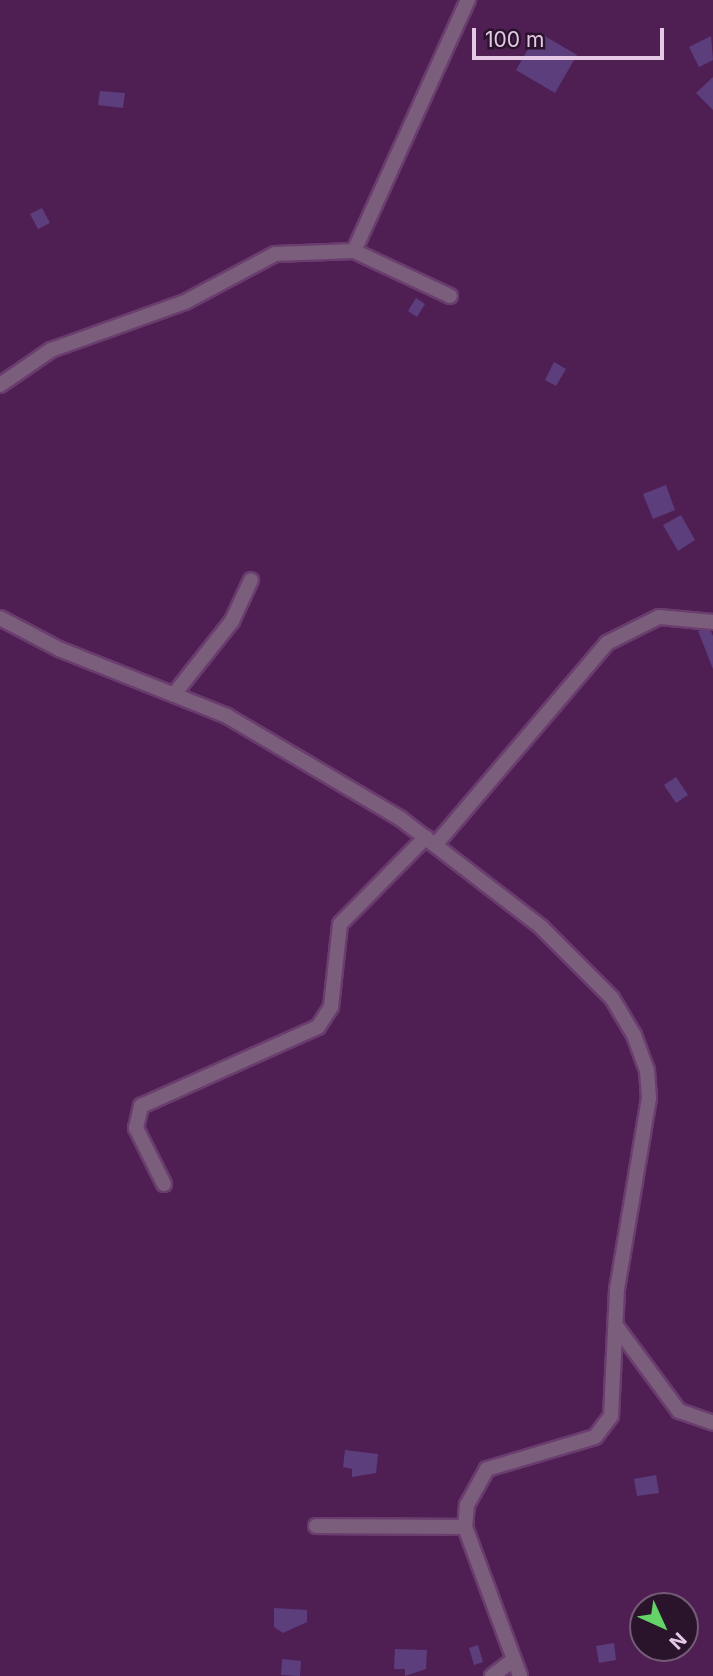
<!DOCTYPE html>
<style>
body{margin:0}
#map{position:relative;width:713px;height:1676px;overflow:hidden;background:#4f1f54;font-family:Inter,sans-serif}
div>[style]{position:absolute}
.building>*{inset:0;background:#5c3e7d}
.roads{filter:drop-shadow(2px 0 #6a3d6e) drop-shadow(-2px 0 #6a3d6e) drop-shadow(0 2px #6a3d6e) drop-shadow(0 -2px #6a3d6e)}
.minor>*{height:14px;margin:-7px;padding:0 7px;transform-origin:7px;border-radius:7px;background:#7a5e7c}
span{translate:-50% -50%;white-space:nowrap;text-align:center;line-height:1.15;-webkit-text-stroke:7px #2a142c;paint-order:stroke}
.north{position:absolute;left:629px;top:1592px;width:70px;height:70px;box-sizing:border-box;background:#2a142c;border:2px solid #755c76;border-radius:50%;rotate:135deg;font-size:19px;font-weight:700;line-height:28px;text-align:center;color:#e5c8e6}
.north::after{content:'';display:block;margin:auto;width:24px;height:32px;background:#64d468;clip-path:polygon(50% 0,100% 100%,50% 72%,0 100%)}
.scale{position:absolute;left:472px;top:28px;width:192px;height:32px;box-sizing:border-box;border:4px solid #e5c8e6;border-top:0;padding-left:9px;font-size:21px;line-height:24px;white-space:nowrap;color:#e5c8e6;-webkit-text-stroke:5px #2a142c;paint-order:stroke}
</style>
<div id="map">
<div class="building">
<i style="clip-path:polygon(538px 32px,577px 55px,555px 93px,516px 70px)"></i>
<i style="clip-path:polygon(711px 36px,713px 60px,699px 67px,689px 47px)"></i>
<i style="clip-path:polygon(713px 77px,713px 110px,696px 93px)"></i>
<i style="clip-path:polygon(100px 91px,125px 93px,123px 108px,98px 105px)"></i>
<i style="clip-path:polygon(42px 208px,50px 223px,38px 229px,30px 214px)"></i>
<i style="clip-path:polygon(416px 298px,425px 304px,417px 317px,408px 311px)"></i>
<i style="clip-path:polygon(554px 362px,566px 369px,556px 386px,545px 380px)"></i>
<i style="clip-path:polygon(666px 485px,675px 510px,653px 519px,643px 494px)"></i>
<i style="clip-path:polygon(681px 515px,695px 540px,678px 551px,663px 525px)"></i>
<i style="clip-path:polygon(709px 627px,713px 636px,713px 669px,698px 631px)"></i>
<i style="clip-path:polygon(676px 777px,688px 795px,676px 803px,664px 785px)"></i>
<i style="clip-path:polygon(345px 1450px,378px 1454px,376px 1473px,352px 1477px,352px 1469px,343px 1467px)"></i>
<i style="clip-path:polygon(656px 1475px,659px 1493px,637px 1496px,634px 1479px)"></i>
<i style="clip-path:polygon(274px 1608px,307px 1610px,307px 1622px,283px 1633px,274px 1627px)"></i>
<i style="clip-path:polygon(614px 1643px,616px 1660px,599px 1663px,596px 1646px)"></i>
<i style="clip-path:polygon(478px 1645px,483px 1662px,474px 1665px,469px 1648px)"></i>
<i style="clip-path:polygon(395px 1649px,427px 1650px,426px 1669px,405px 1676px,405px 1669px,394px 1669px)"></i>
<i style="clip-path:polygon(282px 1659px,301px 1661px,300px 1676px,281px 1675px)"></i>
</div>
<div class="roads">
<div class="minor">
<i style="left:354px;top:251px;width:276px;rotate:-65.6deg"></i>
<i style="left:0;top:385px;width:62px;rotate:-34.5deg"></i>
<i style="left:51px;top:350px;width:142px;rotate:-19.7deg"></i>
<i style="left:185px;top:302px;width:102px;rotate:-28.1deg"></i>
<i style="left:275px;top:254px;width:79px;rotate:-2.2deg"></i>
<i style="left:354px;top:251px;width:106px;rotate:25.1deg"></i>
<i style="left:0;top:618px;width:67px;rotate:27.7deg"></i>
<i style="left:59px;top:649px;width:181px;rotate:21.7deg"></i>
<i style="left:227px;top:716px;width:202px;rotate:30.6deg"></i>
<i style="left:401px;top:819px;width:177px;rotate:37.6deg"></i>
<i style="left:541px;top:927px;width:100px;rotate:45deg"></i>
<i style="left:612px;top:998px;width:43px;rotate:59.3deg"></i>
<i style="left:634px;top:1035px;width:37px;rotate:70deg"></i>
<i style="left:647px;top:1070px;width:28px;rotate:86deg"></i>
<i style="left:649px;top:1098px;width:194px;rotate:99.5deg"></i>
<i style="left:617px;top:1289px;width:127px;rotate:92.7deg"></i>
<i style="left:611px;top:1416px;width:26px;rotate:127deg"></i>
<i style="left:595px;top:1437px;width:113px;rotate:163.5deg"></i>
<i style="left:487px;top:1469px;width:41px;rotate:119.1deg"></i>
<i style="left:467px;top:1505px;width:22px;rotate:95deg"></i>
<i style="left:465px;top:1527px;width:159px;rotate:69.7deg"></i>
<i style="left:175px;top:693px;width:92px;rotate:-51.6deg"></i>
<i style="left:232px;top:621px;width:45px;rotate:-65.1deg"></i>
<i style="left:436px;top:844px;width:264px;rotate:-49.6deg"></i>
<i style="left:607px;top:643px;width:58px;rotate:-26.6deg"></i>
<i style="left:659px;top:617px;width:54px;rotate:5.3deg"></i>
<i style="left:164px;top:1184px;width:63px;rotate:-116.6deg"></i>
<i style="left:136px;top:1128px;width:23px;rotate:-77deg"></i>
<i style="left:141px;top:1106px;width:194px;rotate:-24.1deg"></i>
<i style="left:318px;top:1027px;width:24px;rotate:-57deg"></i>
<i style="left:331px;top:1007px;width:83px;rotate:-83.8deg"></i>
<i style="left:340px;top:924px;width:122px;rotate:-45.3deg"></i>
<i style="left:616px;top:1326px;width:106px;rotate:53.5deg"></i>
<i style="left:679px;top:1411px;width:36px;rotate:19deg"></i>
<i style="left:316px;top:1526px;width:149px;rotate:0.4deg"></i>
<i style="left:492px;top:1676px;width:26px;rotate:-37deg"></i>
</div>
</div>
<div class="north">N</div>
<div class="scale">100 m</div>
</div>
